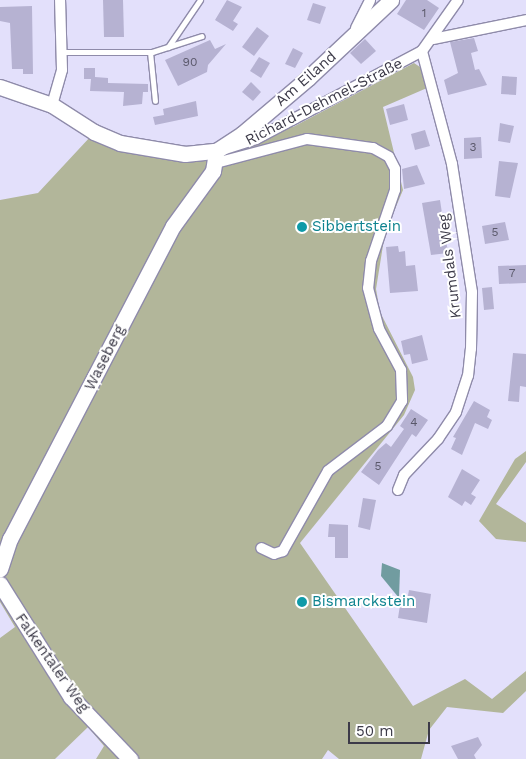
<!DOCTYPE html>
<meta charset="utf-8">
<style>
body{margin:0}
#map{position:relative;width:526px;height:759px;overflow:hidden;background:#e3e0fb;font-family:"Work Sans",sans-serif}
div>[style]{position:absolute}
.green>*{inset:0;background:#b2b69a}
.water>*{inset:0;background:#719ca0}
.building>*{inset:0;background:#b6b2d2}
.roads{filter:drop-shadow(1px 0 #8f8baa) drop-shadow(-1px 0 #8f8baa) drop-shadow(0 1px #8f8baa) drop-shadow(0 -1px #8f8baa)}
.lane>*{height:5px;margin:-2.5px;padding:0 2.5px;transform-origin:2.5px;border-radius:2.5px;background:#fff}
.street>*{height:10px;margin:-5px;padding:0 5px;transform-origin:5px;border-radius:5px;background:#fff}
.secondary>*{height:15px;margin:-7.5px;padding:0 7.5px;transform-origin:7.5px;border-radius:7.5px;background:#fff}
.dots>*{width:14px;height:14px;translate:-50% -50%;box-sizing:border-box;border:2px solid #fff;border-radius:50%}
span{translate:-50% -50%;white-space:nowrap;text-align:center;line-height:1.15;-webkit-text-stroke:4px #fff;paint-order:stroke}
.number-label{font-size:12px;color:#5a586a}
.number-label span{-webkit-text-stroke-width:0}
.street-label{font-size:15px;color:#3c3a48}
.culture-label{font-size:15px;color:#0d838f}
.left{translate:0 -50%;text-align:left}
.scale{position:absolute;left:348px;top:722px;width:82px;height:22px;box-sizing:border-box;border:2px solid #3c3a48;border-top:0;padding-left:6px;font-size:15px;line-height:18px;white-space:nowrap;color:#3c3a48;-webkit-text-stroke:4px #fff;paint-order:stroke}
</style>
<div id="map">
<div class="green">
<i style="clip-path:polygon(414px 63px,423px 69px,427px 88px,383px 107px,403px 190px,385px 233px,376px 289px,380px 312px,413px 377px,415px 390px,404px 415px,300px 543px,413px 706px,465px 679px,492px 699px,526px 671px,526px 691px,503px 713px,447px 707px,429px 730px,421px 759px,339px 759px,328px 750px,322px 759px,96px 759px,104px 746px,88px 727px,55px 759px,0 759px,0 638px,15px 627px,0 602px,0 200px,38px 193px,91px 136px,210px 159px,231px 154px,291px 123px,293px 127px)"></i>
<i style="clip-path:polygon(526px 451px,526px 462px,496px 504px,526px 523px,526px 542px,496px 539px,479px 521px,515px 459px)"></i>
</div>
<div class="water">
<i style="clip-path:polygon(382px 563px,400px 570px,399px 598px,381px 576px)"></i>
</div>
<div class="building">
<i style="clip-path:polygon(103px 0,123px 0,124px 37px,104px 37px)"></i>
<i style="clip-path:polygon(227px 0,242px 7px,233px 21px,238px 24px,233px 31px,215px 20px)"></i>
<i style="clip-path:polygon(406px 0,427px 0,439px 8px,424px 30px,397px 14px)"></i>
<i style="clip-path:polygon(313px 3px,326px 7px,320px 24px,307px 20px)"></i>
<i style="clip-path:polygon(32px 6px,33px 74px,23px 74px,23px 69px,12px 69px,10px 23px,0 21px,0 7px)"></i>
<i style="clip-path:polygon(257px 27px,269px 36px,254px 56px,242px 47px)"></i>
<i style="clip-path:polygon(474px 38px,478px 51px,471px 53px,475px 70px,479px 69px,487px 85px,448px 95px,444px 80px,458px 73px,450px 42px)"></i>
<i style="clip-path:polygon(365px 39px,376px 51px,361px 64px,350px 53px)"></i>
<i style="clip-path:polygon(210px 40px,215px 49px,226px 44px,208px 65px,207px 72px,178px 86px,165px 60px)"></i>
<i style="clip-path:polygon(293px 48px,303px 53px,295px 68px,285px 64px)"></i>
<i style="clip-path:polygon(259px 57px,270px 63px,261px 78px,250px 71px)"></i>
<i style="clip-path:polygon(84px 68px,95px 68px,95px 77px,108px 78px,108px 83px,148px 84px,148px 92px,143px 92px,142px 104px,123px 106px,124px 92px,90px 91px,91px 79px,84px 79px)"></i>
<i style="clip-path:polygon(502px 76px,517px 77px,516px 95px,501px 94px)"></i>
<i style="clip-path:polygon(251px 82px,261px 92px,253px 101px,242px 92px)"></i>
<i style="clip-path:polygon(196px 101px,198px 116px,155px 125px,153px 117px,164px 115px,163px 109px)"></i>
<i style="clip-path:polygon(404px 104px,408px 120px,390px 125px,386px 109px)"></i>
<i style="clip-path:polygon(500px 123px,514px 126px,510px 143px,498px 141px)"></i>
<i style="clip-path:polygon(425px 130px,430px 146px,415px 150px,411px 134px)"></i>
<i style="clip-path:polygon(481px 137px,482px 158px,464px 159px,464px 138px)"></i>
<i style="clip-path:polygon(499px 161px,518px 163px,510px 198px,495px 196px)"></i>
<i style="clip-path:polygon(417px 165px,425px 184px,404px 189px,402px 169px)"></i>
<i style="clip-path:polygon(440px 200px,448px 253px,431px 255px,422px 203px)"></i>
<i style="clip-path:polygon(505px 222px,509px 240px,485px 244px,482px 226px)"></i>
<i style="clip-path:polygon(398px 246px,399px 252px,405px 251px,406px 266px,415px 265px,418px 291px,390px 293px,386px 247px)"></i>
<i style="clip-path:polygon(526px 265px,526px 283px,499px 284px,498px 266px)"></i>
<i style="clip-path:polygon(492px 287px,494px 309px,484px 310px,482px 288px)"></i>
<i style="clip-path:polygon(422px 335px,428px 360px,412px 364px,410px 354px,404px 355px,401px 341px)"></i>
<i style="clip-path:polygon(513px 353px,526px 354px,526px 387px,520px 386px,519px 402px,508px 401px)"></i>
<i style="clip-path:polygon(474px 401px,490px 410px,487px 417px,492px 420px,488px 429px,475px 423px,462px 455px,451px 449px,456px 438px,453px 437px)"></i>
<i style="clip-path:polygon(411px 409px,428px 420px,416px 437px,412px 434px,379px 485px,361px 472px,378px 450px,386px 443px,391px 447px,404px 429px,400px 426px)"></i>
<i style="clip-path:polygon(462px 469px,480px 480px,471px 494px,476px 497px,471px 505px,465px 501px,462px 506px,448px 497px)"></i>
<i style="clip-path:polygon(363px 498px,376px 500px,370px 530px,358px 527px)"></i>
<i style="clip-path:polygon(329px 524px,348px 525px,348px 558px,335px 558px,335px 537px,328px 537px)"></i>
<i style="clip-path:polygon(409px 590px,431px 594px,427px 623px,398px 618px,400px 605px,406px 606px)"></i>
<i style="clip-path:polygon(478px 737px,482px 745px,474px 755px,476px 759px,458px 759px,451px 746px)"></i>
</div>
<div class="roads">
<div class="lane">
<i style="left:168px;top:47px;width:57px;rotate:-55.8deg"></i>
<i style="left:62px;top:52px;width:90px"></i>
<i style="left:152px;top:52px;width:52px;rotate:-17.7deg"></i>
<i style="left:150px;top:52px;width:49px;rotate:84.2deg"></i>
</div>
<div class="street">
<i style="left:356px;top:28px;width:31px;rotate:-63deg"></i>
<i style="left:433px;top:39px;width:95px;rotate:-11.5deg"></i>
<i style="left:52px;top:105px;width:36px;rotate:-74deg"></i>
<i style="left:62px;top:70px;width:70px;rotate:-91.6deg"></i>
<i style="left:222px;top:150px;width:36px;rotate:-18deg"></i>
<i style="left:256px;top:139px;width:188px;rotate:-27.9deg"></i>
<i style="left:422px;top:51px;width:62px;rotate:-54.8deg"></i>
<i style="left:216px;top:163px;width:94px;rotate:-14.8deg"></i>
<i style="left:307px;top:139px;width:67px;rotate:7.8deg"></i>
<i style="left:373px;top:148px;width:18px;rotate:29deg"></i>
<i style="left:389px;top:157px;width:13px;rotate:63deg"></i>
<i style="left:395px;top:169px;width:21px;rotate:90deg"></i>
<i style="left:395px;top:190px;width:75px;rotate:108.7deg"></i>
<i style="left:371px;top:261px;width:27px;rotate:96deg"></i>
<i style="left:368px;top:288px;width:42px;rotate:75deg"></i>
<i style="left:379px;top:329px;width:47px;rotate:61.8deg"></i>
<i style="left:401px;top:370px;width:31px;rotate:88deg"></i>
<i style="left:402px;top:401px;width:29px;rotate:121deg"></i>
<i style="left:387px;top:426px;width:74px;rotate:142.7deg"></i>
<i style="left:328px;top:471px;width:92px;rotate:119.4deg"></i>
<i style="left:283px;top:551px;width:9px;rotate:162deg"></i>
<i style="left:274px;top:554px;width:14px;rotate:-155deg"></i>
<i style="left:398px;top:490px;width:16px;rotate:-68deg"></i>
<i style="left:404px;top:475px;width:50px;rotate:-46.6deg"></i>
<i style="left:438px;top:439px;width:32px;rotate:-56deg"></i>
<i style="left:456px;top:412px;width:38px;rotate:-72deg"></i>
<i style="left:468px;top:376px;width:27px;rotate:-84deg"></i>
<i style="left:471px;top:349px;width:57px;rotate:-89deg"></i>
<i style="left:472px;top:292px;width:130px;rotate:-98.9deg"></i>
<i style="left:452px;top:164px;width:117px;rotate:-104.9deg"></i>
</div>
<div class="secondary">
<i style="left:0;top:87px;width:55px;rotate:19.1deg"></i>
<i style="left:52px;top:105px;width:50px;rotate:32.7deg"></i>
<i style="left:94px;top:132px;width:28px;rotate:23deg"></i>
<i style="left:120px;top:143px;width:66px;rotate:9.6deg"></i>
<i style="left:185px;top:154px;width:31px;rotate:-6deg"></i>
<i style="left:216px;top:151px;width:31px;rotate:-33deg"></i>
<i style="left:242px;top:134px;width:87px;rotate:-40.3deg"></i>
<i style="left:308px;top:78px;width:114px;rotate:-43.2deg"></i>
<i style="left:0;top:569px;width:32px;rotate:-72deg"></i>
<i style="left:10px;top:539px;width:353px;rotate:-62.5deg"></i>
<i style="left:173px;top:226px;width:68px;rotate:-54deg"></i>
<i style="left:213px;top:171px;width:20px;rotate:-81deg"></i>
<i style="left:0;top:584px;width:133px;rotate:57.9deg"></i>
<i style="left:71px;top:697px;width:86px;rotate:46.4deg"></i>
</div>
</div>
<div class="dots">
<i style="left:302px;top:227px;background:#0f9aa8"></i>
<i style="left:302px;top:602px;background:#0f9aa8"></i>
</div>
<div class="number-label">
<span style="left:424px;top:14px">1</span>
<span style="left:190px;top:63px">90</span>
<span style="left:473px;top:148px">3</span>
<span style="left:495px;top:233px">5</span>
<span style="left:512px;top:274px">7</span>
<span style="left:414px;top:423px">4</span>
<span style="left:378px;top:467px">5</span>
</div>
<div class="street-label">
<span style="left:306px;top:79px;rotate:-41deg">Am Eiland</span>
<span style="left:324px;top:102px;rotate:-27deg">Richard-Dehmel-Straße</span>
<span style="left:450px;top:266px;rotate:-97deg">Krumdals Weg</span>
<span style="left:105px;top:358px;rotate:-63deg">Waseberg</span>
<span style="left:52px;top:663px;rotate:55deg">Falkentaler Weg</span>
</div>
<div class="culture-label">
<span class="left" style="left:312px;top:227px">Sibbertstein</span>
<span class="left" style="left:312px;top:602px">Bismarckstein</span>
</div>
<div class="scale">50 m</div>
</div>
